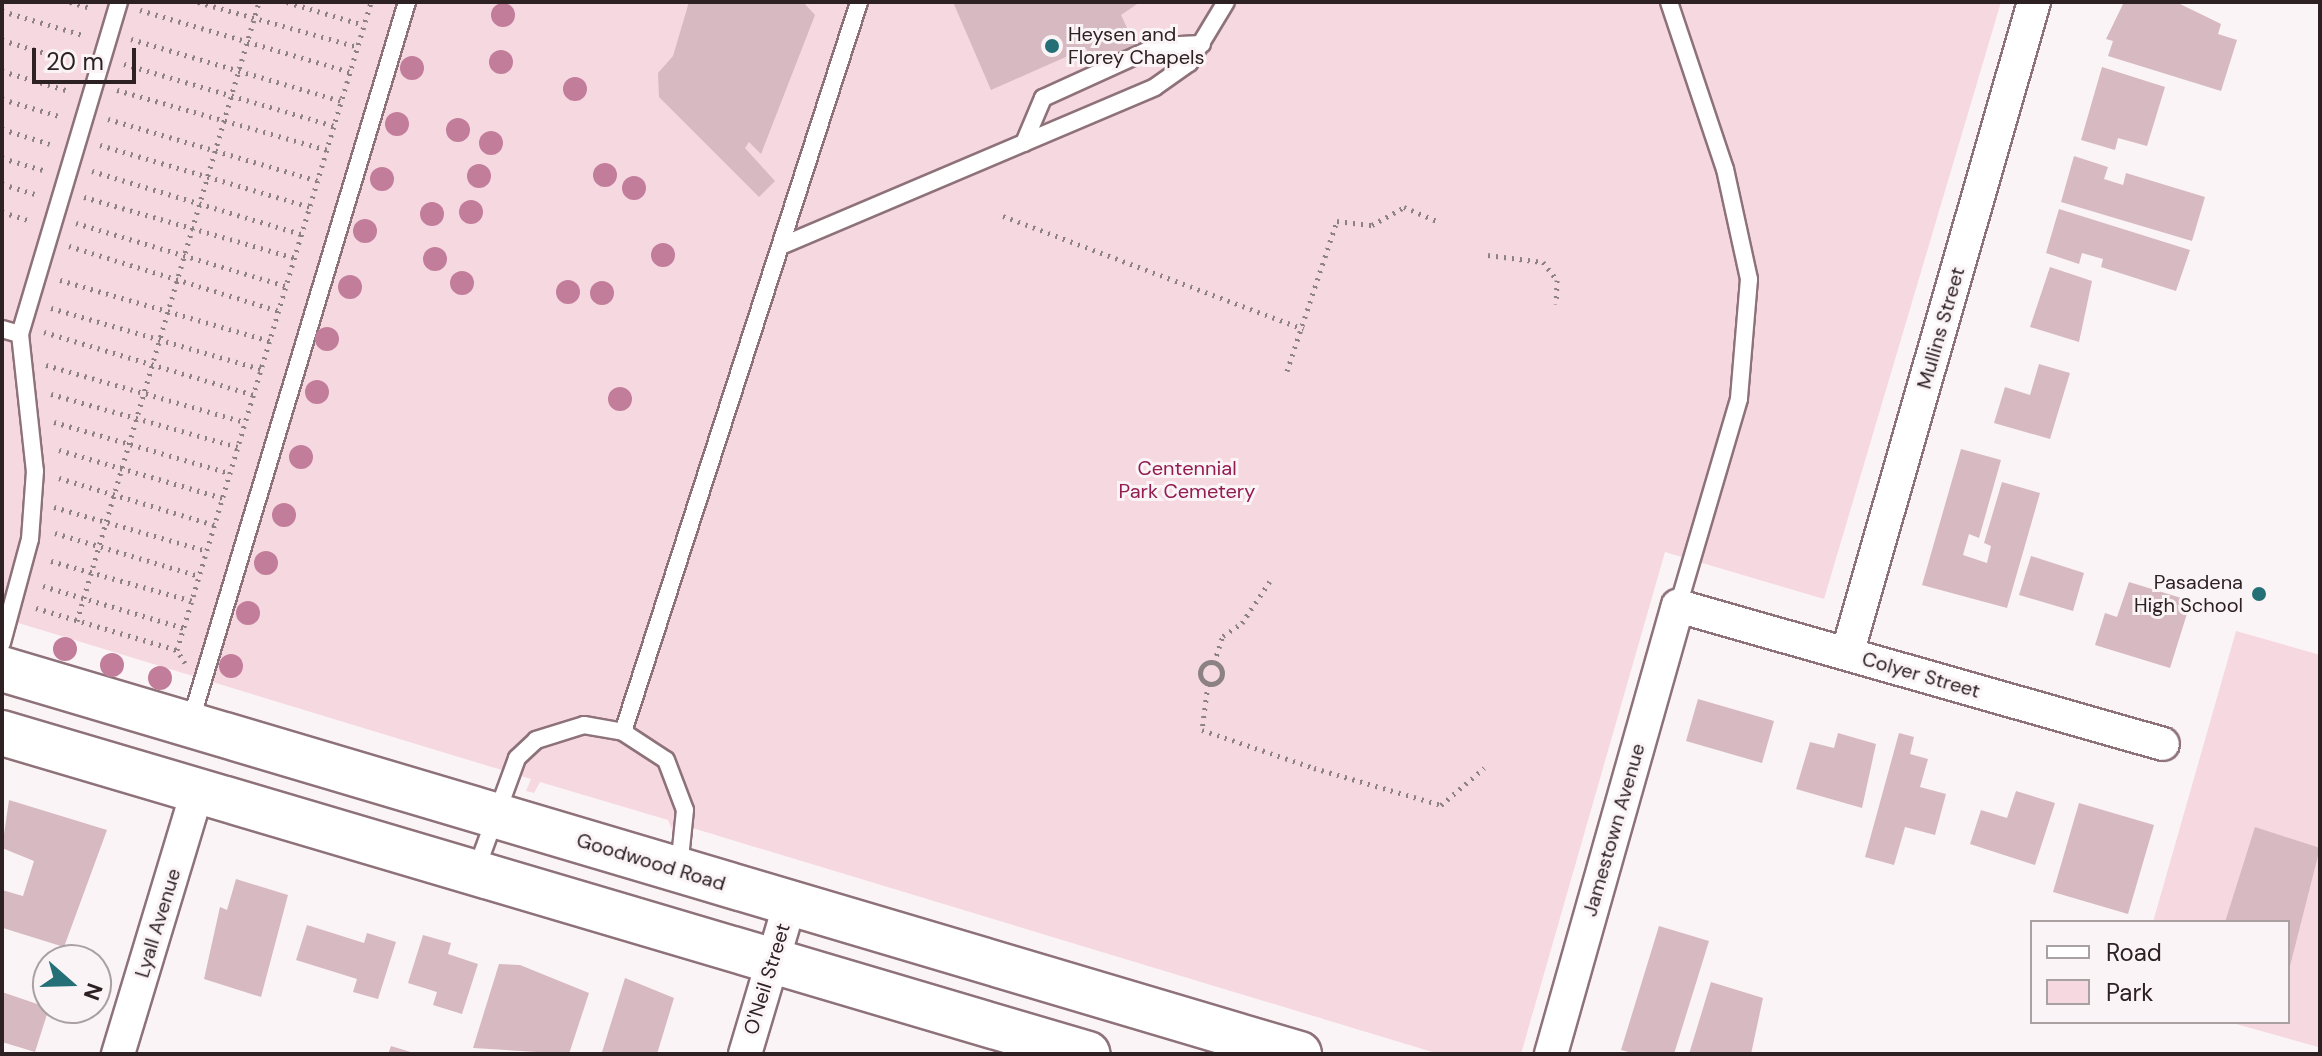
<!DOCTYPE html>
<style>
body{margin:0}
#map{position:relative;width:2322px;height:1056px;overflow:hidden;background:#fbf4f6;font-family:"DM Sans",sans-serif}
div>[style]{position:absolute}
.green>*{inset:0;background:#f6d8e0}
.building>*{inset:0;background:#d7b9c1}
.path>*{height:5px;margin-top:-2.5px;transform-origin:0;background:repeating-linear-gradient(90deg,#8c8285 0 2px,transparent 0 8px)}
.path>.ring{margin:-2.5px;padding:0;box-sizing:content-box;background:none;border:5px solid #8c8285;border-radius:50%}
.roads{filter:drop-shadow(2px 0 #8e727a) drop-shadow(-2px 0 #8e727a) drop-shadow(0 2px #8e727a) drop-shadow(0 -2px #8e727a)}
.lane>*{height:16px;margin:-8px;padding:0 8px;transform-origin:8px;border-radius:8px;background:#fff}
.street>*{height:32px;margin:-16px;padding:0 16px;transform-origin:16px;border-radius:16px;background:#fff}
.secondary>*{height:44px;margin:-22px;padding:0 22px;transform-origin:22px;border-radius:22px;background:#fff}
.trees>*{width:24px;height:24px;margin:-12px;border-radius:50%;background:#c27d9b}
.dots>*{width:22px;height:22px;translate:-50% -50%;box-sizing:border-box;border:4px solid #fbf4f6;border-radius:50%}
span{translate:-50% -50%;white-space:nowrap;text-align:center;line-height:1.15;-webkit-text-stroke:6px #fbf4f6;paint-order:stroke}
.poi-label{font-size:20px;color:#2d2124}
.left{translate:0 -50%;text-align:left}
.right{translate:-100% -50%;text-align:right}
.street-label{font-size:20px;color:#2d2124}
.park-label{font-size:20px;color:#931c51}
.frame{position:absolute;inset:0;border:4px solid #2d2124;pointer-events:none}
.legend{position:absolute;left:2030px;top:920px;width:260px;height:104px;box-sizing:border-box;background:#fbf4f6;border:2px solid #a9a0a2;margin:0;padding:10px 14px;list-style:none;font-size:24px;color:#2d2124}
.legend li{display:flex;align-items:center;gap:16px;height:40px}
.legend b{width:40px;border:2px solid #a9a0a2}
.north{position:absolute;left:32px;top:944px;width:80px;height:80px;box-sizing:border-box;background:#fbf4f6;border:2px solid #a9a0a2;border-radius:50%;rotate:110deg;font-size:22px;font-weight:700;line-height:32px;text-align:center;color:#2d2124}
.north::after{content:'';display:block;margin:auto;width:28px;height:36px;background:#256f77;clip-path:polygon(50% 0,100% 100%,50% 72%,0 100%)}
.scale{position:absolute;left:32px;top:48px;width:104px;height:36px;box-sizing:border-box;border:4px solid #2d2124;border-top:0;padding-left:10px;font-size:24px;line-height:28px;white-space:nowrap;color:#2d2124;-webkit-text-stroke:6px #fbf4f6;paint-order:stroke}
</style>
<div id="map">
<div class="green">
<i style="clip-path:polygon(2px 2px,2001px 2px,1824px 599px,1665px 552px,1521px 1054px,1439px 1054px,676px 823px,674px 834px,668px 820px,540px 782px,534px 793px,526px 791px,531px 779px,2px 618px)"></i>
<i style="clip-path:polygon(2236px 631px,2320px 655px,2318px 1047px,2229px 1022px,2288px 1022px,2288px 922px,2153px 922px)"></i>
</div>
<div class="building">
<i style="clip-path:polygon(689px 2px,803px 2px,815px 15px,761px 154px,749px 142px,745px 148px,775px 181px,759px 197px,659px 97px,658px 73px,673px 56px)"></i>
<i style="clip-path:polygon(953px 2px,1140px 2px,1121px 15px,1135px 45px,1093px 65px,1086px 48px,991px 90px)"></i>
<i style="clip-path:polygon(2124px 2px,2176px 2px,2221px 24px,2218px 34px,2237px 40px,2221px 91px,2108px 56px,2113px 41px,2106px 39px)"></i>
<i style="clip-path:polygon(2102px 67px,2165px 87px,2147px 146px,2118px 138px,2115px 150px,2081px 140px)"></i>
<i style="clip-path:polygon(2074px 156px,2108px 167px,2104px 179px,2123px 185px,2126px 173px,2205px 197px,2192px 241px,2061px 202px)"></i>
<i style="clip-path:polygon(2059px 209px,2190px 250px,2176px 291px,2101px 267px,2103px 259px,2082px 253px,2079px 264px,2046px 253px)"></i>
<i style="clip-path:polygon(2050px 267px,2092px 281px,2079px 342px,2030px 327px)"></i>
<i style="clip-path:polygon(2039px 364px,2070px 373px,2050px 439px,1994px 423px,2005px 387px,2030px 395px)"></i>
<i style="clip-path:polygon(1961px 449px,2001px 460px,1979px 538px,1969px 534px,1963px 555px,1987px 563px,1991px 546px,1984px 543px,2002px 482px,2040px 493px,2007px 608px,1922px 585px)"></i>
<i style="clip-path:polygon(2031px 556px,2084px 573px,2073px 611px,2019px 595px)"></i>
<i style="clip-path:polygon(2129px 582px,2191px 601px,2170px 668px,2095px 645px,2105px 613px,2117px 617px)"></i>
<i style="clip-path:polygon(1698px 699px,1774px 721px,1762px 763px,1686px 741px)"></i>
<i style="clip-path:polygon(1838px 733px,1876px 744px,1862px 808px,1796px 789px,1810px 742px,1834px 748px)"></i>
<i style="clip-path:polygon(1899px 733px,1914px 737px,1910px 754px,1928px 759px,1920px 787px,1946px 794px,1935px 835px,1905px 827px,1894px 865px,1865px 857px)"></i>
<i style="clip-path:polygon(2016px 791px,2055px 803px,2035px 865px,1970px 844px,1981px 810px,2007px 818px)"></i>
<i style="clip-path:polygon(9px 800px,107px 830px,64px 947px,3px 928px,2px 890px,23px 896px,34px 861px,2px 848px)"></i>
<i style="clip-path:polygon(2079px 803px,2154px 825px,2128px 914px,2053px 892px)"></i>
<i style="clip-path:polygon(2255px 827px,2320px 848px,2289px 970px,2288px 922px,2225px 922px)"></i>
<i style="clip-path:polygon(236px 879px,288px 895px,261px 997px,204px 979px,220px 907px,227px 910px)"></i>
<i style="clip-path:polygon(307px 925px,364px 943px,367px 933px,396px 942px,378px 999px,353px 992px,357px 979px,296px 960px)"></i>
<i style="clip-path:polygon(1659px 926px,1709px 941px,1674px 1054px,1636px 1054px,1621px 1050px)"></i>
<i style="clip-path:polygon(423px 935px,451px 943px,448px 954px,478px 964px,462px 1014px,433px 1005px,437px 992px,408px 983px)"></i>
<i style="clip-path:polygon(499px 964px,520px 965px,589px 993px,569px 1054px,473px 1048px)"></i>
<i style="clip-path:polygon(625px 978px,674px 998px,657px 1054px,602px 1052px)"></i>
<i style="clip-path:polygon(1711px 982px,1763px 998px,1751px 1054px,1689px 1054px)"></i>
<i style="clip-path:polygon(2px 992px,49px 1008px,35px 1052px,2px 1042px)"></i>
<i style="clip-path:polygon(391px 1046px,414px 1053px,414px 1054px,388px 1054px)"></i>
</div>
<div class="path">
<i style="left:70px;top:2px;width:22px;rotate:16deg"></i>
<i style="left:198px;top:2px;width:166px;rotate:15.7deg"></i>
<i style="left:287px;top:2px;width:80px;rotate:16.6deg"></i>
<i style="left:140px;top:10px;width:219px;rotate:16.4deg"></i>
<i style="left:2px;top:11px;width:84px;rotate:16.5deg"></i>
<i style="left:131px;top:39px;width:219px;rotate:16.4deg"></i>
<i style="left:2px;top:40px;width:76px;rotate:16.8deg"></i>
<i style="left:124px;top:64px;width:219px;rotate:16.4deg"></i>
<i style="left:2px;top:71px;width:67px;rotate:16.5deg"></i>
<i style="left:117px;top:90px;width:218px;rotate:15.9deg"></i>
<i style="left:2px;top:99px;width:59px;rotate:16.6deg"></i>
<i style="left:108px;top:119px;width:219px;rotate:16.4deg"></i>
<i style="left:2px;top:129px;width:50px;rotate:17.4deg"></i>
<i style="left:100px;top:145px;width:219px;rotate:16.4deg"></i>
<i style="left:2px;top:158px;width:43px;rotate:16.3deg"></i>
<i style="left:92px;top:171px;width:218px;rotate:16.8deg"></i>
<i style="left:2px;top:184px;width:34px;rotate:17deg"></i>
<i style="left:84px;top:197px;width:220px;rotate:16.1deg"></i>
<i style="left:2px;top:212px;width:27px;rotate:17deg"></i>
<i style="left:1003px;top:216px;width:321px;rotate:20.6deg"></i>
<i style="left:76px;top:223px;width:219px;rotate:16.7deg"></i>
<i style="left:69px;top:246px;width:220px;rotate:17.2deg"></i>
<i style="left:1488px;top:255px;width:55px;rotate:7.3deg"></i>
<i style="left:1543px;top:262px;width:23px;rotate:52deg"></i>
<i style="left:1557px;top:280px;width:24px;rotate:92deg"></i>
<i style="left:60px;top:280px;width:219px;rotate:16.2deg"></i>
<i style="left:51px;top:308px;width:219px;rotate:16.2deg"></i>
<i style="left:44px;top:332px;width:219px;rotate:16.7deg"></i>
<i style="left:46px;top:365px;width:207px;rotate:16deg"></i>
<i style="left:1287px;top:371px;width:158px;rotate:-71.6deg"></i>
<i style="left:1337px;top:221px;width:35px;rotate:7deg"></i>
<i style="left:1372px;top:225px;width:37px;rotate:-29deg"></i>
<i style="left:1404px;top:207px;width:38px;rotate:23deg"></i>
<i style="left:51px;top:394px;width:194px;rotate:15.8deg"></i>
<i style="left:54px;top:422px;width:183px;rotate:16.2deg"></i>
<i style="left:59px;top:450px;width:171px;rotate:16.3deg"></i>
<i style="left:59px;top:478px;width:163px;rotate:16.8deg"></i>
<i style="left:54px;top:507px;width:159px;rotate:16deg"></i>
<i style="left:55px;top:533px;width:150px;rotate:16.6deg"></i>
<i style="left:51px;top:561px;width:147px;rotate:15.8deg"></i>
<i style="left:43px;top:586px;width:147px;rotate:16.6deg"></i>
<i style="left:36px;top:608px;width:147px;rotate:16.6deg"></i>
<i style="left:77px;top:621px;width:645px;rotate:-73.62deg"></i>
<i class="ring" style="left:1200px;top:662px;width:17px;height:17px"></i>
<i style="left:185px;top:663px;width:15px;rotate:-122deg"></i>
<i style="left:177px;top:650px;width:676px;rotate:-73.33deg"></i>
<i style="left:1214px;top:663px;width:28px;rotate:-72deg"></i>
<i style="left:1223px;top:636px;width:23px;rotate:-34deg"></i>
<i style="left:1242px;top:623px;width:50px;rotate:-56.3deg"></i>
<i style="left:1208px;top:684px;width:46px;rotate:97.4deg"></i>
<i style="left:1202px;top:730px;width:118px;rotate:18.7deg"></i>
<i style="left:1314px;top:768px;width:132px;rotate:16.2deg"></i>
<i style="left:1441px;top:805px;width:57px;rotate:-40.7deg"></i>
</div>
<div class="roads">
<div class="lane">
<i style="left:1669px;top:2px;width:176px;rotate:71.5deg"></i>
<i style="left:1725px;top:169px;width:113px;rotate:77.7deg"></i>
<i style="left:1749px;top:279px;width:120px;rotate:94.8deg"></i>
<i style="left:1739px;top:399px;width:216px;rotate:106.4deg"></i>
<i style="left:1024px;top:143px;width:49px;rotate:-67.1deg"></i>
<i style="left:1043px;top:98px;width:125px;rotate:-24.5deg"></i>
<i style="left:1157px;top:46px;width:45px;rotate:-2.5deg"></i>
<i style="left:781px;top:246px;width:406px;rotate:-23deg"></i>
<i style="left:1155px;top:87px;width:42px;rotate:-35.2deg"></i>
<i style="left:1189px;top:63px;width:71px;rotate:-58.8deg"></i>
<i style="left:2px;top:329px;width:19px;rotate:16deg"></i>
<i style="left:20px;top:334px;width:138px;rotate:83.8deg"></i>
<i style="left:35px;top:471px;width:68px;rotate:94.2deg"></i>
<i style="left:30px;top:539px;width:108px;rotate:105.1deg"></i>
<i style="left:20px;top:334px;width:346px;rotate:-73.4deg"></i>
<i style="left:190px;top:723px;width:753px;rotate:-73.25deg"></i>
<i style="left:623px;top:732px;width:767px;rotate:-72.08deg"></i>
<i style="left:475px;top:873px;width:122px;rotate:-69.9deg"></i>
<i style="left:517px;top:758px;width:26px;rotate:-43deg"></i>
<i style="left:536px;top:740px;width:50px;rotate:-17.4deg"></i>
<i style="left:584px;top:725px;width:40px;rotate:10deg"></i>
<i style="left:623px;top:732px;width:51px;rotate:33.1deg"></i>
<i style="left:666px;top:760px;width:53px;rotate:69.2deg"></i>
<i style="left:685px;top:810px;width:58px;rotate:95.9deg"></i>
</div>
<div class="street">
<i style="left:1847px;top:654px;width:678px;rotate:-74deg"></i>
<i style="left:118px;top:1054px;width:274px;rotate:-73.2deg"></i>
<i style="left:745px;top:1054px;width:158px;rotate:-73.4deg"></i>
<i style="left:1551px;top:1054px;width:466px;rotate:-74.2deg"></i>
<i style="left:1678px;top:606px;width:504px;rotate:15.88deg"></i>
</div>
<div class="secondary">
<i style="left:2px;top:669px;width:1353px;rotate:16.53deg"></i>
<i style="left:2px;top:733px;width:1132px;rotate:16.47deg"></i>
</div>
</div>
<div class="trees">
<i style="left:503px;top:15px"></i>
<i style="left:501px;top:62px"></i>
<i style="left:412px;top:68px"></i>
<i style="left:575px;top:89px"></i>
<i style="left:397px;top:124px"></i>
<i style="left:458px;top:130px"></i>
<i style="left:491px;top:143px"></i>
<i style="left:605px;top:175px"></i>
<i style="left:479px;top:176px"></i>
<i style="left:382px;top:179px"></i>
<i style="left:634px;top:188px"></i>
<i style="left:471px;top:212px"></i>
<i style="left:432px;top:214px"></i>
<i style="left:365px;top:231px"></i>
<i style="left:663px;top:255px"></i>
<i style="left:435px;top:259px"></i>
<i style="left:462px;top:283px"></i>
<i style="left:350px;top:287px"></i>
<i style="left:568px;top:292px"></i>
<i style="left:602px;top:293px"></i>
<i style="left:327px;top:339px"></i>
<i style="left:317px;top:392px"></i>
<i style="left:620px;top:399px"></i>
<i style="left:301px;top:457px"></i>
<i style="left:284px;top:515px"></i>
<i style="left:266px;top:563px"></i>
<i style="left:248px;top:613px"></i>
<i style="left:65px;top:649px"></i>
<i style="left:112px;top:665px"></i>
<i style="left:231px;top:666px"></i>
<i style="left:160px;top:678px"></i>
</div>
<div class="dots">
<i style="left:1052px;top:46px;background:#256f77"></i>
<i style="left:2259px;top:594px;background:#256f77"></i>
</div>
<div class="poi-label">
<span class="left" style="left:1068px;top:46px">Heysen and<br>Florey Chapels</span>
<span class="right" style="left:2243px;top:594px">Pasadena<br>High School</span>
</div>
<div class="street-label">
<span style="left:1941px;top:328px;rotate:-74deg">Mullins Street</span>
<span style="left:1921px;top:675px;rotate:16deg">Colyer Street</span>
<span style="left:1614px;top:830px;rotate:-74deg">Jamestown Avenue</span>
<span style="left:651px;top:862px;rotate:17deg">Goodwood Road</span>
<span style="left:158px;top:923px;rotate:-73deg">Lyall Avenue</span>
<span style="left:767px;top:979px;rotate:-73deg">O'Neil Street</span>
</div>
<div class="park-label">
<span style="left:1187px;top:480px">Centennial<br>Park Cemetery</span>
</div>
<div class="frame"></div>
<ul class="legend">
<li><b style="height:10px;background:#fff"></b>Road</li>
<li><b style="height:22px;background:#f6d8e0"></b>Park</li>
</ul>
<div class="north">N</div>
<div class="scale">20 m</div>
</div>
